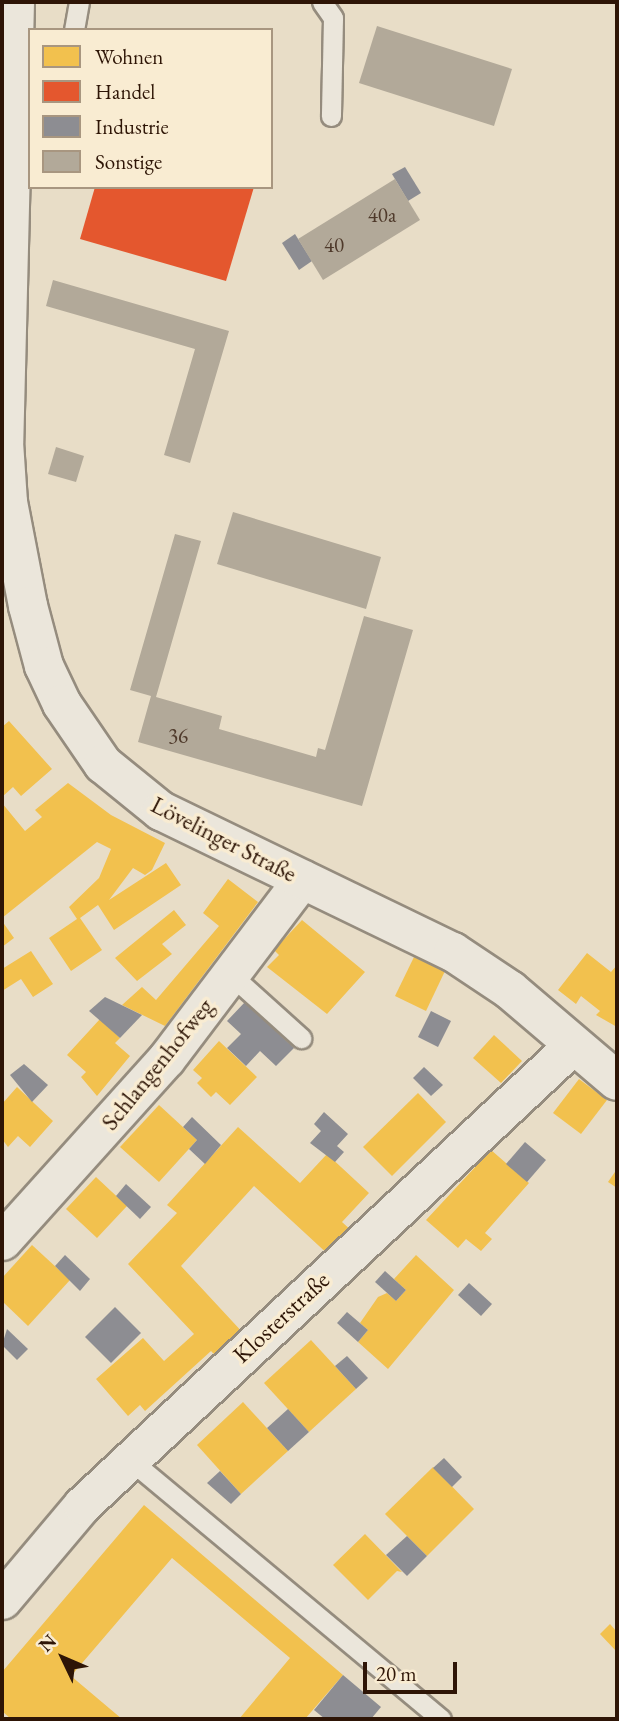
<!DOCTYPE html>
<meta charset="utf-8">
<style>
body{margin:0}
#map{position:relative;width:619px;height:1721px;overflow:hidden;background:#e8ddc7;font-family:"EB Garamond",serif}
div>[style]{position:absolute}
.homes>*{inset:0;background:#f2c14e}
.shops>*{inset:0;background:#e4572e}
.industry>*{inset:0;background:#8d8d92}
.building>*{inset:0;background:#b2a999}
.roads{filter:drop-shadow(2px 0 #958c7e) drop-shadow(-2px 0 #958c7e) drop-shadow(0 2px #958c7e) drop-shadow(0 -2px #958c7e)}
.service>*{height:19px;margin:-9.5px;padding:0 9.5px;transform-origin:9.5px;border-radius:9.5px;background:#ebe6db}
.minor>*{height:37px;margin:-18.5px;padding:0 18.5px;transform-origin:18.5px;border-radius:18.5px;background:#ebe6db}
.tertiary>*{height:38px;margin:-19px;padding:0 19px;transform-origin:19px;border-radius:19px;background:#ebe6db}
span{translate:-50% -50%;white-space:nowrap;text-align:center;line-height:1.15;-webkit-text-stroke:7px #f9ecd2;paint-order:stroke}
.number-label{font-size:21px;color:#4f3a2b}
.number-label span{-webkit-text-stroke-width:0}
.street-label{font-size:24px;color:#2e1506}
.frame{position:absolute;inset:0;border:4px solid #2e1506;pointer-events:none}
.legend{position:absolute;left:28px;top:28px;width:245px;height:161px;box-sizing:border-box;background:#f9ecd2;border:2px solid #a89680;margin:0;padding:9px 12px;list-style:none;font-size:21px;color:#2e1506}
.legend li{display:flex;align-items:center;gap:14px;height:35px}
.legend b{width:35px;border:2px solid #a89680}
.north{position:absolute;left:28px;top:1623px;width:70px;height:70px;-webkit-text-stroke:5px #f9ecd2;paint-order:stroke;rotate:314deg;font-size:19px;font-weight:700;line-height:28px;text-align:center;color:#2e1506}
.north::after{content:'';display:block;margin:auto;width:24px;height:32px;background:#2e1506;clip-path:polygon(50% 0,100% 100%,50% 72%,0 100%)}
.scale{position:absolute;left:363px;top:1662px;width:94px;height:32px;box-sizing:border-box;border:4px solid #2e1506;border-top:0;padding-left:9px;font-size:21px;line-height:24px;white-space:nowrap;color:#2e1506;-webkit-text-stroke:5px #f9ecd2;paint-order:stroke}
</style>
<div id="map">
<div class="homes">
<i style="clip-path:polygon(9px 721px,52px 769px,21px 796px,13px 787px,2px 797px,2px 727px)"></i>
<i style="clip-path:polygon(68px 783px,111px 815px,165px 843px,152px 870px,145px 875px,133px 868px,109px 900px,166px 863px,181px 885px,114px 930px,98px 905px,80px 918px,102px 950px,71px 971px,49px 938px,77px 919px,69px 907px,99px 878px,111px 849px,97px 842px,2px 918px,2px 803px,25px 831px,42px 817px,35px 810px)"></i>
<i style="clip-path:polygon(228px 879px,258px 902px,165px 1026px,122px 1005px,142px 987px,156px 1000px,219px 926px,203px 913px)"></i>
<i style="clip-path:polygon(174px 910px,186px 925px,162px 944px,172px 954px,137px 981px,115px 958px)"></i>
<i style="clip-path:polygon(302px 920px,365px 972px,327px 1014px,267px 967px,279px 955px,274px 950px)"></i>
<i style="clip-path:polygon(2px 921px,14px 938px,2px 947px)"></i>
<i style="clip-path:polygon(31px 951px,53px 984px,33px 997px,21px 979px,2px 991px,2px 969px)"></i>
<i style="clip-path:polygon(587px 953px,611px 972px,617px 965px,617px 1027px,596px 1015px,600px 1011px,581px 996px,576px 1004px,558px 990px)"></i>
<i style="clip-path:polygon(414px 957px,445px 971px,426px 1011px,395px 996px)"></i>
<i style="clip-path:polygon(100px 1019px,120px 1038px,115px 1043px,130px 1056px,97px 1096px,81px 1077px,86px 1072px,67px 1055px)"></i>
<i style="clip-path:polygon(494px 1035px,522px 1061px,501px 1083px,473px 1058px)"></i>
<i style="clip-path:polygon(219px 1041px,257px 1077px,230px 1105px,216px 1092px,211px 1097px,197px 1083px,202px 1078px,193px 1070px)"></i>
<i style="clip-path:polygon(579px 1079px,607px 1100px,581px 1134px,553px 1113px)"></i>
<i style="clip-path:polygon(17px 1087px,53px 1121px,30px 1147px,18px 1136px,8px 1147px,2px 1139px,2px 1104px)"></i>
<i style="clip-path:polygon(418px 1093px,446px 1122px,392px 1176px,363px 1147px)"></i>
<i style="clip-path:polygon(159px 1105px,197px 1140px,159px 1182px,120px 1147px)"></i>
<i style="clip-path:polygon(238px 1127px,300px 1183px,327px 1154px,369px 1193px,342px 1222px,353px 1232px,331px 1257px,254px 1186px,181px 1266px,245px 1335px,220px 1360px,211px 1351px,145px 1411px,140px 1405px,128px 1416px,96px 1379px,143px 1338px,164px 1361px,194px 1334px,128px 1264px,177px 1213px,167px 1205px)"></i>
<i style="clip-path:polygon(491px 1150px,529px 1183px,485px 1233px,492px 1239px,481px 1251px,466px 1239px,458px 1248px,426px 1220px)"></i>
<i style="clip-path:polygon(617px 1169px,617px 1188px,608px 1182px)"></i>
<i style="clip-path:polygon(96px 1177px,127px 1206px,97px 1238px,66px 1209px)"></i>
<i style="clip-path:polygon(32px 1245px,70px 1280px,28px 1326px,2px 1301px,2px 1278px)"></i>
<i style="clip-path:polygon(416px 1255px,454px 1290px,388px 1369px,358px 1342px,368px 1330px,360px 1323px,378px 1297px,387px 1293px,396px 1301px,406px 1290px,394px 1279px)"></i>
<i style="clip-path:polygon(311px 1340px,356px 1389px,309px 1432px,264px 1383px)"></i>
<i style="clip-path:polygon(243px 1402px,288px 1451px,241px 1494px,197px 1445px)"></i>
<i style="clip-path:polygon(433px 1467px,474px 1509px,427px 1556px,385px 1514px)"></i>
<i style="clip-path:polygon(144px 1505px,343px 1675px,305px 1719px,239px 1719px,290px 1658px,172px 1558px,71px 1676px,122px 1719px,11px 1719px,2px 1711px,2px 1672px)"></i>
<i style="clip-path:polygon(365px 1534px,402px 1572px,397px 1571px,368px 1600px,333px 1565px)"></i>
<i style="clip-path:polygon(610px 1624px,617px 1632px,616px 1651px,600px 1634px)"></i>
</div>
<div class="shops">
<i style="clip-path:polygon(95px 187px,254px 187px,226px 281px,80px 239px)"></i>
</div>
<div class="industry">
<i style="clip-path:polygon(405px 167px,421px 193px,408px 201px,392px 174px)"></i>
<i style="clip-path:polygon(295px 234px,312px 261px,299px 270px,282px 243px)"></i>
<i style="clip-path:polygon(105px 997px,142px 1015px,120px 1038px,89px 1011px)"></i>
<i style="clip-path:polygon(245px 1002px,294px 1048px,276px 1066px,260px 1051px,246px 1066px,227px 1048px,241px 1034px,227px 1021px)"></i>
<i style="clip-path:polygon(431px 1011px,451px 1021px,438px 1047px,418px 1037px)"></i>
<i style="clip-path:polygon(24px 1064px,48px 1085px,32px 1102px,10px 1075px)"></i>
<i style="clip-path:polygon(424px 1067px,443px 1085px,431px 1096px,413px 1078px)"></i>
<i style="clip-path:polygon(324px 1112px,348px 1134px,337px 1146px,344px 1152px,335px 1162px,310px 1143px,321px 1131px,314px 1124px)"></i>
<i style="clip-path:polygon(192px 1117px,221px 1145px,205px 1164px,189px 1149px,197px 1140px,183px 1127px)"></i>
<i style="clip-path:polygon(525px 1142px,546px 1160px,527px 1182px,506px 1164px)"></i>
<i style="clip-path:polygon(126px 1184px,151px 1207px,140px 1219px,116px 1196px)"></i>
<i style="clip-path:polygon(65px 1255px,90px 1279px,80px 1291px,55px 1266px)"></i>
<i style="clip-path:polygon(385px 1271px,406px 1290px,396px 1301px,375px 1282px)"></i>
<i style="clip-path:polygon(469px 1283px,492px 1304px,481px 1316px,458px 1295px)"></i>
<i style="clip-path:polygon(115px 1307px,141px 1333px,111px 1363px,85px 1337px)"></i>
<i style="clip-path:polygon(347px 1312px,368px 1330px,358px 1342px,337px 1323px)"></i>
<i style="clip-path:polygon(7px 1329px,28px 1349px,17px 1360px,2px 1345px)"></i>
<i style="clip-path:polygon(347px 1356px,368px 1378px,356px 1389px,335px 1366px)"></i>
<i style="clip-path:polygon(288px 1409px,309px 1432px,288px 1451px,267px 1428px)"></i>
<i style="clip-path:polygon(444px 1458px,462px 1477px,452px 1487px,433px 1468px)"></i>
<i style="clip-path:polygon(220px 1471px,241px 1494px,231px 1504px,207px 1483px)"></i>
<i style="clip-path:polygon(407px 1536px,427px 1556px,407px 1576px,386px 1555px)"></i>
<i style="clip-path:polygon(343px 1675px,381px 1707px,371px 1719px,325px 1719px,314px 1710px)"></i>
</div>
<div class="building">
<i style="clip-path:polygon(377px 26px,512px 69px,494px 126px,359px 83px)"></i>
<i style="clip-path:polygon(395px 179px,420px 220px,323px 280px,298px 239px)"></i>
<i style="clip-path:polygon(53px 280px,229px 331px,190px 463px,164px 455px,195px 349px,46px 306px)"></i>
<i style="clip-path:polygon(56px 447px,84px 456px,76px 482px,48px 474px)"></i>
<i style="clip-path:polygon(233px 512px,381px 557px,366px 609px,217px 564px)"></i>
<i style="clip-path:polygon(175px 534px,201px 541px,156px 697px,222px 716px,219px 729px,316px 757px,318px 748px,325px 750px,364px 616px,413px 630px,362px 806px,138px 742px,151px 696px,130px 690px)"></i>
</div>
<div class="roads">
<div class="service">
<i style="left:322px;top:2px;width:19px;rotate:55deg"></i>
<i style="left:333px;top:18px;width:98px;rotate:91.2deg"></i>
<i style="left:74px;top:30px;width:28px;rotate:-80deg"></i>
<i style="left:230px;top:974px;width:96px;rotate:42deg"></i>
<i style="left:129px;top:1459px;width:406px;rotate:39.8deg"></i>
</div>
<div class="minor">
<i style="left:2px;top:1241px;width:245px;rotate:-48deg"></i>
<i style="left:166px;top:1059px;width:226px;rotate:-52.9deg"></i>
<i style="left:2px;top:1600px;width:124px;rotate:-49.9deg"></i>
<i style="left:82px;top:1505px;width:673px;rotate:-43.13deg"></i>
</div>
<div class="tertiary">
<i style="left:15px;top:2px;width:440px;rotate:91.4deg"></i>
<i style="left:4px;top:442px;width:60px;rotate:86.2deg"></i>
<i style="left:8px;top:502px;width:106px;rotate:79.1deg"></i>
<i style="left:28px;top:606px;width:62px;rotate:75.1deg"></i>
<i style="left:44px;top:666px;width:42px;rotate:64.7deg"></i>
<i style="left:62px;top:704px;width:73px;rotate:55.7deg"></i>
<i style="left:103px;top:764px;width:75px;rotate:39deg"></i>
<i style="left:161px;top:811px;width:324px;rotate:25.8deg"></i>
<i style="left:453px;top:952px;width:69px;rotate:33.7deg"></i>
<i style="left:510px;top:990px;width:140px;rotate:40.4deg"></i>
</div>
</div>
<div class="number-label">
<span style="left:382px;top:215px">40a</span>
<span style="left:334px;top:245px">40</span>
<span style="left:178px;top:736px">36</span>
</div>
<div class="street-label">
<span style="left:224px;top:839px;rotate:27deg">Lövelinger Straße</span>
<span style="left:157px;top:1064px;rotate:-51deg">Schlangenhofweg</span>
<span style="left:281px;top:1317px;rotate:-43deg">Klosterstraße</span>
</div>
<div class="frame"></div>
<ul class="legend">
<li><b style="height:19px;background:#f2c14e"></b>Wohnen</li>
<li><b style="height:19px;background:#e4572e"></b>Handel</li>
<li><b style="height:19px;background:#8d8d92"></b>Industrie</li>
<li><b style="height:19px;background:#b2a999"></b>Sonstige</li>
</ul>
<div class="north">N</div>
<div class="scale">20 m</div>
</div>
